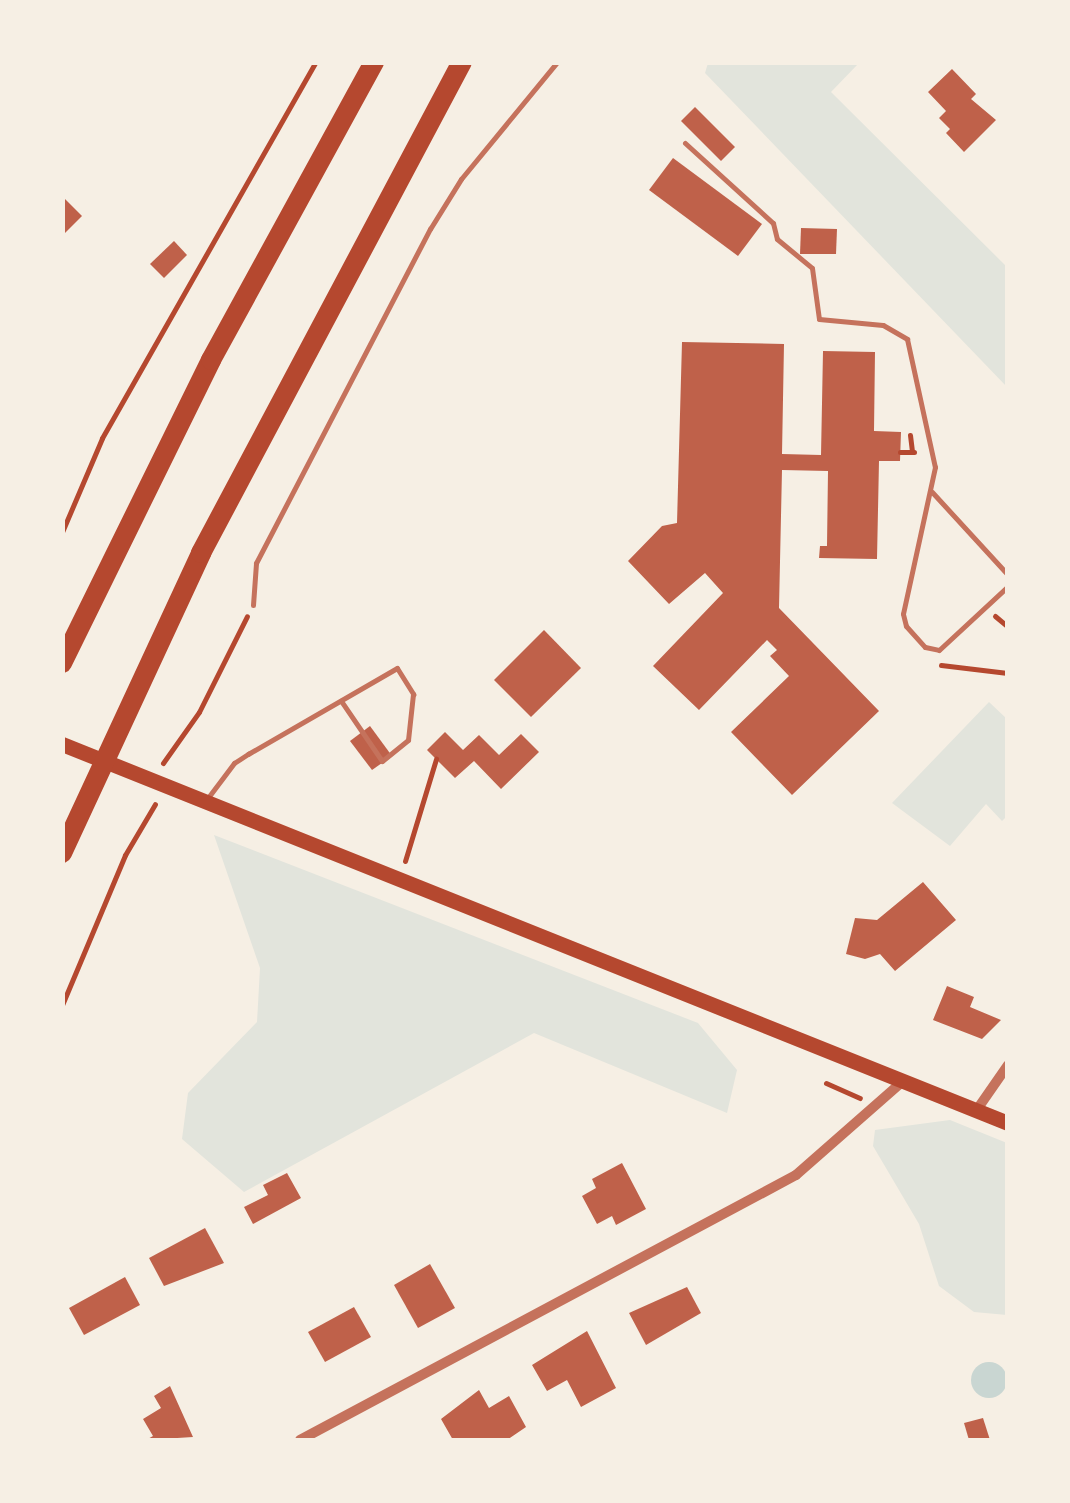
<!DOCTYPE html>
<style>
body{margin:0}
#map{position:relative;width:1070px;height:1503px;overflow:hidden;background:#f6efe4;font-family:Helvetica,sans-serif}
div>[style]{position:absolute}
.green>*{inset:0;background:#e2e4dc}
.water>*{inset:0;background:#c9d6d2}
.round{border-radius:50%}
.building>*{inset:0;background:#bf614a}
.path>*{height:5px;margin:-2.5px;padding:0 2.5px;transform-origin:2.5px;border-radius:2.5px;background:#b5482f}
.service>*{height:5px;margin:-2.5px;padding:0 2.5px;transform-origin:2.5px;border-radius:2.5px;background:#c5725c}
.minor>*{height:10px;margin:-5px;padding:0 5px;transform-origin:5px;border-radius:5px;background:#c5725c}
.secondary>*{height:15px;margin:-7.5px;padding:0 7.5px;transform-origin:7.5px;border-radius:7.5px;background:#b5482f}
.motorway>*{height:20px;margin:-10px;padding:0 10px;transform-origin:10px;border-radius:10px;background:#b5482f}
span{translate:-50% -50%;white-space:nowrap;text-align:center;line-height:1.15;-webkit-text-stroke:8px #f6efe4;paint-order:stroke}
.frame{position:absolute;inset:0;border:65px solid #f6efe4;pointer-events:none}
</style>
<div id="map">
<div class="green">
<i style="clip-path:polygon(708px 63px,859px 63px,831px 92px,1007px 267px,1007px 387px,705px 73px)"></i>
<i style="clip-path:polygon(989px 702px,1007px 719px,1007px 816px,1002px 821px,986px 804px,950px 846px,892px 803px)"></i>
<i style="clip-path:polygon(214px 835px,698px 1023px,737px 1070px,727px 1113px,534px 1033px,244px 1192px,182px 1139px,188px 1093px,257px 1022px,260px 968px)"></i>
<i style="clip-path:polygon(950px 1120px,1007px 1143px,1007px 1315px,974px 1312px,939px 1286px,919px 1224px,873px 1146px,875px 1130px)"></i>
</div>
<div class="water">
<i class="round" style="left:971px;top:1362px;width:36px;height:36px"></i>
</div>
<div class="building">
<i style="clip-path:polygon(952px 69px,976px 94px,971px 99px,996px 120px,964px 152px,946px 133px,950px 129px,939px 118px,946px 111px,928px 92px)"></i>
<i style="clip-path:polygon(695px 107px,735px 147px,721px 161px,681px 121px)"></i>
<i style="clip-path:polygon(673px 158px,762px 224px,738px 256px,649px 190px)"></i>
<i style="clip-path:polygon(62px 196px,82px 216px,62px 236px)"></i>
<i style="clip-path:polygon(801px 228px,837px 229px,836px 254px,800px 254px)"></i>
<i style="clip-path:polygon(174px 241px,187px 255px,164px 278px,150px 264px)"></i>
<i style="clip-path:polygon(682px 342px,784px 344px,782px 454px,821px 455px,823px 351px,875px 352px,874px 431px,901px 432px,900px 461px,879px 461px,877px 559px,819px 558px,820px 546px,827px 546px,828px 471px,782px 470px,779px 608px,879px 711px,792px 795px,731px 732px,789px 676px,770px 656px,777px 650px,767px 640px,699px 710px,653px 666px,723px 593px,705px 573px,669px 604px,628px 561px,662px 526px,677px 523px)"></i>
<i style="clip-path:polygon(544px 630px,581px 668px,531px 717px,494px 680px)"></i>
<i style="clip-path:polygon(370px 726px,392px 756px,372px 770px,350px 741px)"></i>
<i style="clip-path:polygon(445px 732px,463px 750px,479px 735px,499px 755px,521px 734px,539px 752px,501px 789px,474px 761px,455px 778px,427px 750px)"></i>
<i style="clip-path:polygon(923px 882px,956px 920px,895px 971px,880px 954px,865px 959px,846px 954px,855px 918px,877px 920px)"></i>
<i style="clip-path:polygon(947px 986px,974px 997px,970px 1007px,1001px 1020px,982px 1039px,933px 1020px)"></i>
<i style="clip-path:polygon(622px 1163px,646px 1209px,616px 1225px,612px 1216px,597px 1224px,582px 1196px,596px 1188px,592px 1179px)"></i>
<i style="clip-path:polygon(287px 1173px,301px 1198px,253px 1224px,244px 1207px,268px 1195px,263px 1185px)"></i>
<i style="clip-path:polygon(205px 1228px,224px 1263px,164px 1286px,149px 1258px)"></i>
<i style="clip-path:polygon(430px 1264px,455px 1308px,418px 1328px,394px 1285px)"></i>
<i style="clip-path:polygon(125px 1277px,140px 1305px,84px 1335px,69px 1308px)"></i>
<i style="clip-path:polygon(687px 1287px,701px 1313px,646px 1345px,629px 1313px)"></i>
<i style="clip-path:polygon(354px 1307px,371px 1337px,325px 1362px,308px 1332px)"></i>
<i style="clip-path:polygon(587px 1331px,616px 1388px,581px 1407px,567px 1380px,547px 1391px,532px 1365px)"></i>
<i style="clip-path:polygon(170px 1386px,193px 1437px,146px 1440px,153px 1436px,143px 1419px,161px 1408px,154px 1396px)"></i>
<i style="clip-path:polygon(479px 1390px,489px 1408px,509px 1396px,526px 1427px,507px 1440px,453px 1440px,441px 1419px)"></i>
<i style="clip-path:polygon(983px 1418px,990px 1440px,969px 1440px,964px 1423px)"></i>
</div>
<div class="path">
<i style="left:910px;top:435px;width:17px;rotate:83deg"></i>
<i style="left:900px;top:452px;width:14px"></i>
<i style="left:62px;top:532px;width:102px;rotate:-66.9deg"></i>
<i style="left:102px;top:438px;width:433px;rotate:-60.4deg"></i>
<i style="left:995px;top:616px;width:17px;rotate:40deg"></i>
<i style="left:941px;top:665px;width:67px;rotate:6.8deg"></i>
<i style="left:163px;top:763px;width:62px;rotate:-54.8deg"></i>
<i style="left:199px;top:712px;width:107px;rotate:-63.4deg"></i>
<i style="left:405px;top:861px;width:107px;rotate:-73.1deg"></i>
<i style="left:62px;top:1005px;width:163px;rotate:-67.2deg"></i>
<i style="left:125px;top:855px;width:59px;rotate:-59.5deg"></i>
<i style="left:826px;top:1083px;width:37px;rotate:24deg"></i>
</div>
<div class="service">
<i style="left:685px;top:143px;width:119px;rotate:42.3deg"></i>
<i style="left:773px;top:223px;width:16px;rotate:76deg"></i>
<i style="left:777px;top:239px;width:45px;rotate:39.6deg"></i>
<i style="left:812px;top:268px;width:51px;rotate:82.2deg"></i>
<i style="left:819px;top:319px;width:64px;rotate:5.4deg"></i>
<i style="left:883px;top:325px;width:28px;rotate:30deg"></i>
<i style="left:907px;top:339px;width:131px;rotate:77.7deg"></i>
<i style="left:935px;top:467px;width:150px;rotate:102.3deg"></i>
<i style="left:903px;top:614px;width:12px;rotate:76deg"></i>
<i style="left:906px;top:626px;width:28px;rotate:48deg"></i>
<i style="left:925px;top:647px;width:14px;rotate:12deg"></i>
<i style="left:939px;top:650px;width:94px;rotate:-42.8deg"></i>
<i style="left:932px;top:492px;width:113px;rotate:47.5deg"></i>
<i style="left:253px;top:605px;width:42px;rotate:-85.9deg"></i>
<i style="left:256px;top:563px;width:377px;rotate:-62.5deg"></i>
<i style="left:430px;top:229px;width:59px;rotate:-58.2deg"></i>
<i style="left:461px;top:179px;width:151px;rotate:-50.6deg"></i>
<i style="left:207px;top:799px;width:45px;rotate:-53.1deg"></i>
<i style="left:234px;top:763px;width:17px;rotate:-33deg"></i>
<i style="left:248px;top:754px;width:172px;rotate:-30deg"></i>
<i style="left:397px;top:668px;width:31px;rotate:58deg"></i>
<i style="left:413px;top:694px;width:46px;rotate:96.2deg"></i>
<i style="left:408px;top:740px;width:33px;rotate:141deg"></i>
<i style="left:382px;top:761px;width:73px;rotate:-124.3deg"></i>
</div>
<div class="minor">
<i style="left:976px;top:1111px;width:56px;rotate:-55.2deg"></i>
<i style="left:300px;top:1440px;width:562px;rotate:-28.11deg"></i>
<i style="left:796px;top:1175px;width:141px;rotate:-41.3deg"></i>
</div>
<div class="secondary">
<i style="left:62px;top:744px;width:1019px;rotate:21.83deg"></i>
</div>
<div class="motorway">
<i style="left:62px;top:663px;width:338px;rotate:-63.8deg"></i>
<i style="left:211px;top:360px;width:340px;rotate:-61.3deg"></i>
<i style="left:62px;top:853px;width:331px;rotate:-65.1deg"></i>
<i style="left:201px;top:553px;width:556px;rotate:-62.01deg"></i>
</div>
<div class="frame"></div>
</div>
